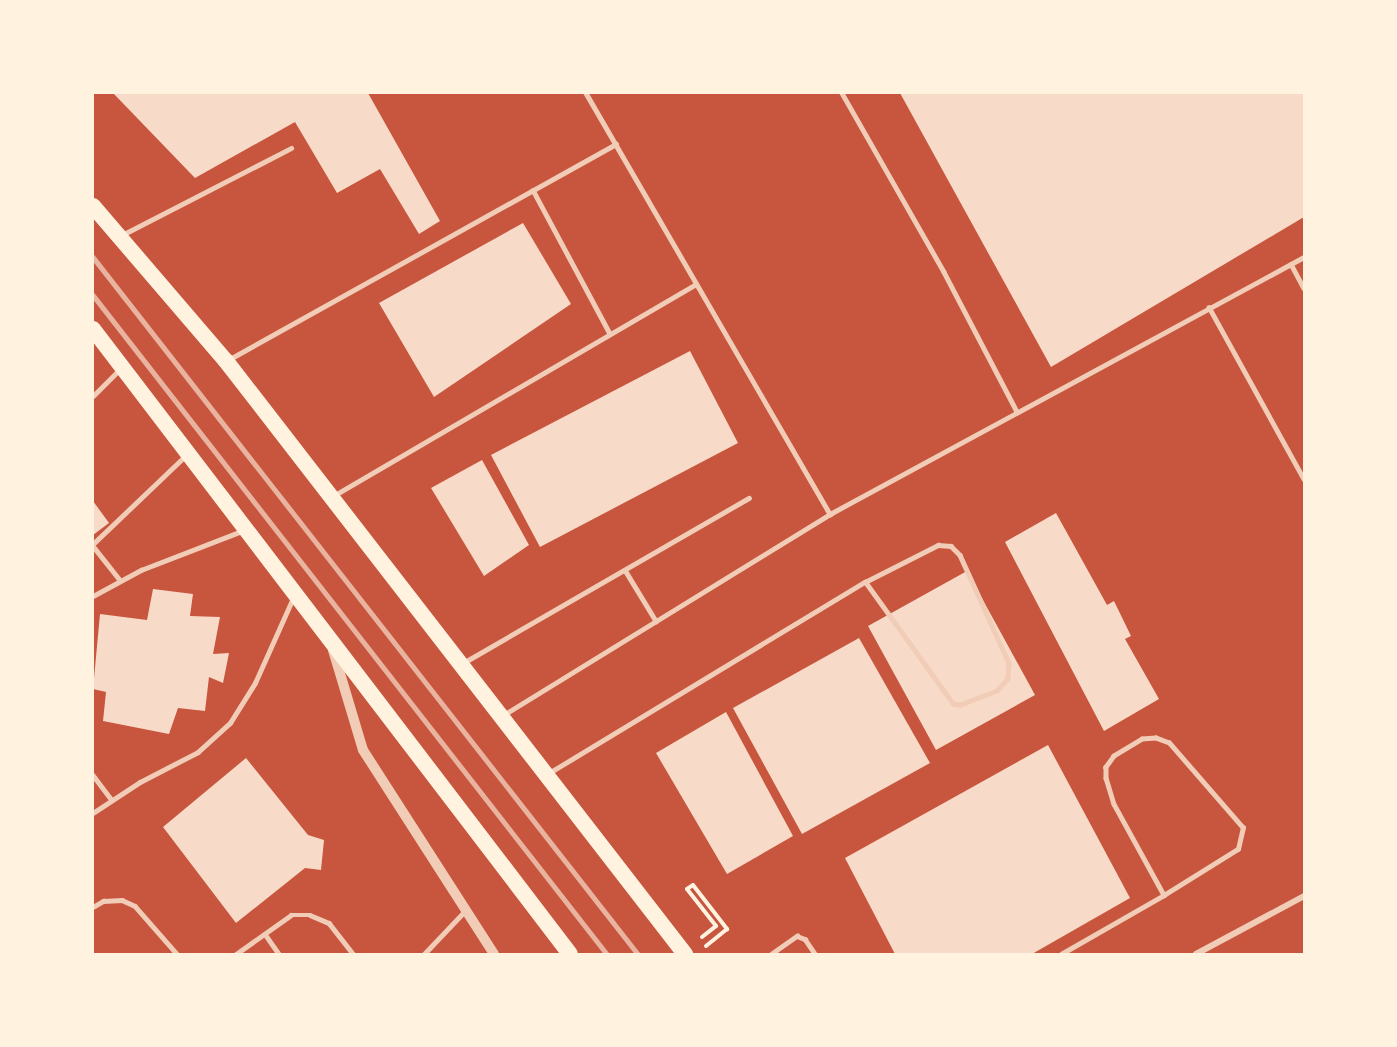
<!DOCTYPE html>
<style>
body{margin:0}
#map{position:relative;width:1397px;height:1047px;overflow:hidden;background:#c8553d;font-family:"Fira Sans",sans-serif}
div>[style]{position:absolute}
.building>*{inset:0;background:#f7dbc8}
.path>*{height:4px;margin:-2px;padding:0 2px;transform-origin:2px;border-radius:2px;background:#fff3e0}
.service>*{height:4.5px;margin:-2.25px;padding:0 2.25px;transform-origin:2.25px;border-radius:2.25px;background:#f1ccb7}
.minor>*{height:6px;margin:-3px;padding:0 3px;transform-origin:3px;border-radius:3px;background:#f1ccb7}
.tertiary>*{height:10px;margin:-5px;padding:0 5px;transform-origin:5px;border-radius:5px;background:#f1ccb7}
.trunk>*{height:16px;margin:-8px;padding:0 8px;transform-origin:8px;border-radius:8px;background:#fff3e0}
.rail>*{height:4.5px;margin:-2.25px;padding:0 2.25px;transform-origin:2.25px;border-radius:2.25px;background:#e9b49f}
span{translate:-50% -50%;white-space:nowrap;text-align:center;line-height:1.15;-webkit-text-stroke:5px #fff3e0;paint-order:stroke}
.frame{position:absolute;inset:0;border:94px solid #fff3e0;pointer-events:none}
</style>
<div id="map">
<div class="building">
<i style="clip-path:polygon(113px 93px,368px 93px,440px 221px,419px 234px,380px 169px,337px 193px,295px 122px,195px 178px)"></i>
<i style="clip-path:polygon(900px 93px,1304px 93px,1304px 217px,1051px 367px)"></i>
<i style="clip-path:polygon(523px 223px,571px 304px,434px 397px,379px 303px)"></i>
<i style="clip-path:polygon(690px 351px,738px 443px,540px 547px,491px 455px)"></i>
<i style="clip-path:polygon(482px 460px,529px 545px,484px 576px,431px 488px)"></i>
<i style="clip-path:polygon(93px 501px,109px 523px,93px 535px)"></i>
<i style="clip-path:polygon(1056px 513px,1107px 605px,1114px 601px,1131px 636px,1125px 639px,1159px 699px,1104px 731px,1005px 542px)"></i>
<i style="clip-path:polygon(967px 571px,1035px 695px,936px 750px,868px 626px)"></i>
<i style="clip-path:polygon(153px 589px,193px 594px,190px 616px,220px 617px,213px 654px,229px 653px,223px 683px,209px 677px,205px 711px,178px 708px,169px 734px,103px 721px,106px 692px,93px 689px,100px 614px,147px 620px)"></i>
<i style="clip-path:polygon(859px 638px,930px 763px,802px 834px,733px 708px)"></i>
<i style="clip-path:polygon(726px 712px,793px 836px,727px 874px,656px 753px)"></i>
<i style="clip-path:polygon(1048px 745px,1130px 898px,1032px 954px,895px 954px,845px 858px)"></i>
<i style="clip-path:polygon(246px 758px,308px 835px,324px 840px,321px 870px,305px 868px,236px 923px,163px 827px)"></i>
</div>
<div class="path">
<i style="left:702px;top:937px;width:18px;rotate:-38deg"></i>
<i style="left:716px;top:926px;width:47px;rotate:-128.1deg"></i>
<i style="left:687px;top:889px;width:7px;rotate:-34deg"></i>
<i style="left:693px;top:885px;width:56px;rotate:52.3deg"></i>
<i style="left:727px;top:929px;width:27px;rotate:141deg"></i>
</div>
<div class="service">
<i style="left:586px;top:93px;width:487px;rotate:59.9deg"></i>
<i style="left:842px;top:93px;width:206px;rotate:60.3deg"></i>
<i style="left:944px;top:272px;width:156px;rotate:62.4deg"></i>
<i style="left:533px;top:190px;width:161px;rotate:61.8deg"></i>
<i style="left:122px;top:235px;width:190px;rotate:-27.2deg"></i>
<i style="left:1291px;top:264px;width:27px;rotate:62deg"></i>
<i style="left:1209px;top:307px;width:196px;rotate:61.1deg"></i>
<i style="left:228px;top:360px;width:444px;rotate:-29.1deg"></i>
<i style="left:93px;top:396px;width:38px;rotate:-45deg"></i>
<i style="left:335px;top:495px;width:418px;rotate:-30.3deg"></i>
<i style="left:93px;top:544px;width:129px;rotate:-43.7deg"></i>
<i style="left:93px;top:546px;width:43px;rotate:51.5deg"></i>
<i style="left:625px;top:570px;width:60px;rotate:58.7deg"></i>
<i style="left:93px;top:596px;width:55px;rotate:-28.4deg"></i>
<i style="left:141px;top:570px;width:108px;rotate:-21.1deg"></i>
<i style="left:463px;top:663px;width:330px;rotate:-30deg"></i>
<i style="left:505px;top:714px;width:382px;rotate:-31.6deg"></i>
<i style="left:830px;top:514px;width:539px;rotate:-28.47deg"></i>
<i style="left:549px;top:773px;width:369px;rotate:-31.2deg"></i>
<i style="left:865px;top:582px;width:82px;rotate:-26.9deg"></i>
<i style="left:938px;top:545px;width:13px;rotate:4deg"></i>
<i style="left:951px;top:546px;width:13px;rotate:45deg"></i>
<i style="left:960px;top:555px;width:119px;rotate:65.6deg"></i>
<i style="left:1009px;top:663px;width:16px;rotate:94deg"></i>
<i style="left:1008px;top:679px;width:16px;rotate:133deg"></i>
<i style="left:997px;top:691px;width:39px;rotate:159deg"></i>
<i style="left:961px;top:705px;width:8px;rotate:-173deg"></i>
<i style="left:953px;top:704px;width:150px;rotate:-125.8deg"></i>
<i style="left:93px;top:775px;width:30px;rotate:53deg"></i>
<i style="left:93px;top:813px;width:56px;rotate:-33.4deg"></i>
<i style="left:140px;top:782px;width:65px;rotate:-27.3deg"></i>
<i style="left:198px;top:752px;width:43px;rotate:-42.2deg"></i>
<i style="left:230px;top:723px;width:47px;rotate:-58deg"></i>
<i style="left:255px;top:683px;width:93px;rotate:-65.9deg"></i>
<i style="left:93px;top:907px;width:12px;rotate:-31deg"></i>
<i style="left:103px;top:901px;width:19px;rotate:-3deg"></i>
<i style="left:122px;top:900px;width:14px;rotate:25deg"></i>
<i style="left:135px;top:906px;width:64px;rotate:48.8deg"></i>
<i style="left:265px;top:934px;width:24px;rotate:55deg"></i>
<i style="left:236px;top:954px;width:67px;rotate:-35.3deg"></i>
<i style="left:291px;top:915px;width:19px"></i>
<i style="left:310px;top:915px;width:21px;rotate:23deg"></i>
<i style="left:329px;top:923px;width:39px;rotate:52deg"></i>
<i style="left:424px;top:954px;width:58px;rotate:-46.4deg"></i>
<i style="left:771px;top:954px;width:32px;rotate:-35deg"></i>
<i style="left:797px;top:936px;width:9px;rotate:21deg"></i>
<i style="left:805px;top:939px;width:18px;rotate:56deg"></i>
<i style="left:1061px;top:954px;width:119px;rotate:-29.8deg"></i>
<i style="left:1164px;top:895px;width:87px;rotate:-31.9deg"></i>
<i style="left:1238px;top:849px;width:22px;rotate:-77deg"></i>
<i style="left:1243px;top:828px;width:113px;rotate:-131deg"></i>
<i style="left:1169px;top:743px;width:14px;rotate:-159deg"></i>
<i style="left:1156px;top:738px;width:14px;rotate:176deg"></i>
<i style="left:1142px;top:739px;width:33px;rotate:149deg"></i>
<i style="left:1114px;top:756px;width:14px;rotate:126deg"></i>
<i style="left:1106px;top:767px;width:11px;rotate:90deg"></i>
<i style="left:1106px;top:778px;width:27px;rotate:73deg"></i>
<i style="left:1114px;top:804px;width:104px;rotate:61.2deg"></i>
</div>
<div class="minor">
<i style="left:1196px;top:954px;width:123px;rotate:-28.2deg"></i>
</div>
<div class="tertiary">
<i style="left:333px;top:650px;width:104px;rotate:73.3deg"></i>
<i style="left:363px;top:750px;width:242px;rotate:57.3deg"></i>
</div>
<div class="trunk">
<i style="left:93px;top:206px;width:204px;rotate:49.4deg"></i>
<i style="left:226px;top:361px;width:750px;rotate:52.26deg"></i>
<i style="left:93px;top:329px;width:786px;rotate:52.65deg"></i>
</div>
<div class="rail">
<i style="left:93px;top:257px;width:885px;rotate:51.98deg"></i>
<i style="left:93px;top:295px;width:836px;rotate:52.05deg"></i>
</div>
<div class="frame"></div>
</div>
